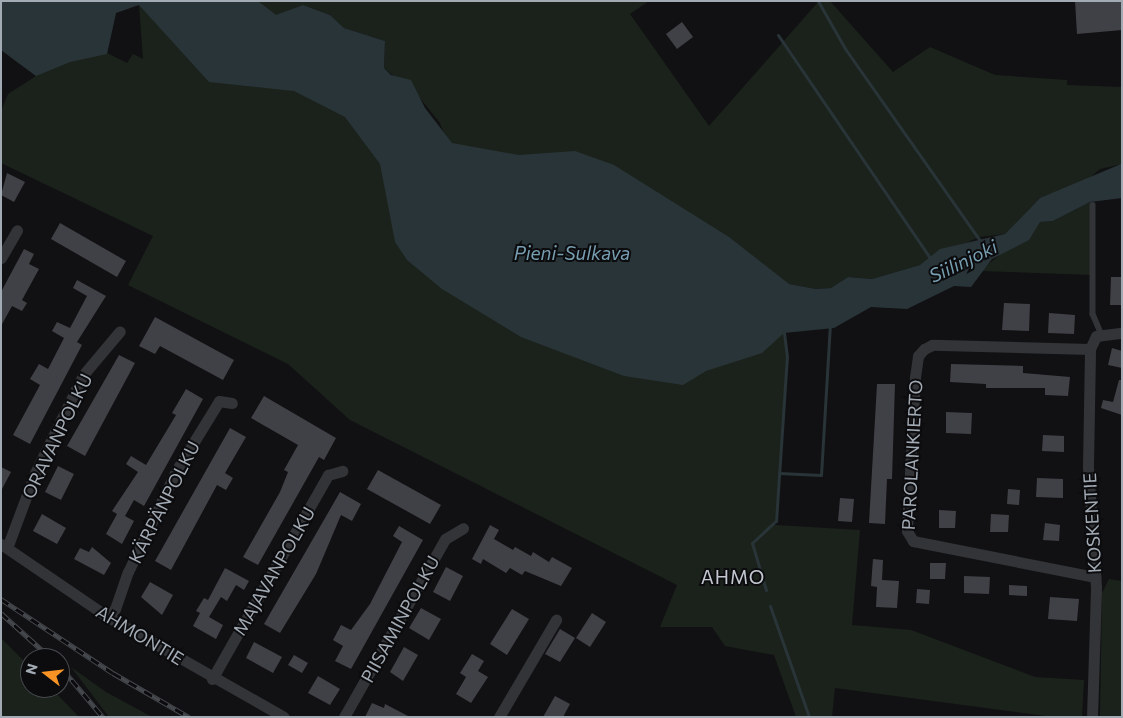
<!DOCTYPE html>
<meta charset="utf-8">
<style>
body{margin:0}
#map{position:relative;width:1123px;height:718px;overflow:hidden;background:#111113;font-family:Commissioner,sans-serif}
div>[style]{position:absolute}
.green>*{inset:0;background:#1b221b}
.water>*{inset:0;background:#293438}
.stream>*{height:3px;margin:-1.5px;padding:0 1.5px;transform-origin:1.5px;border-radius:1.5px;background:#293438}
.building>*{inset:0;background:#404146}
.service>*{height:5.5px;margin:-2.75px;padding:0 2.75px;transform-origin:2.75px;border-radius:2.75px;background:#323438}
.minor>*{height:11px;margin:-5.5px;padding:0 5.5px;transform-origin:5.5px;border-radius:5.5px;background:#323438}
.rail>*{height:5px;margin-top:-2.5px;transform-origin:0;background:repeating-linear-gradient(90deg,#0c0c0e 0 9px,#45484d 0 18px);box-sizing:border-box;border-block:1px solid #45484d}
span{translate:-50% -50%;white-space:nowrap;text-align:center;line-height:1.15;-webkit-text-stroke:4px #0c0c0e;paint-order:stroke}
.street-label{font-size:18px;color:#a2aab4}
.water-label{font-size:19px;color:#779eb1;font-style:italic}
.neighbourhood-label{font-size:19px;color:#c3c8d0;letter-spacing:1px}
.frame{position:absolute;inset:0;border:2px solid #a2aab4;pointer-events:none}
.north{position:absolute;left:20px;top:648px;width:50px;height:50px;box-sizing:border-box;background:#0c0c0e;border:1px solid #484b50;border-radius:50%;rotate:286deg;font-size:14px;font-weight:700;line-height:20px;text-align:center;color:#a2aab4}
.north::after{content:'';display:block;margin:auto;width:18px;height:22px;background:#f79325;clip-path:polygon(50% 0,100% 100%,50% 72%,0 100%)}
</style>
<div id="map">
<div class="green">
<i style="clip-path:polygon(258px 1px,649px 1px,630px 14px,709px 126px,819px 1px,830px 1px,893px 72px,930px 47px,995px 75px,1067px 80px,1067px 85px,1122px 87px,1122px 164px,1100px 169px,1087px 180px,1040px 198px,1005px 234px,979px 237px,920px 265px,872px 279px,848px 277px,831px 288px,816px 289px,789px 284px,456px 168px,440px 123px,420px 98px,384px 68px,385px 41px,344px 28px,330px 15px,303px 5px,276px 16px)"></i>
<i style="clip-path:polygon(139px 5px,784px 333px,787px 357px,775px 525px,860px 530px,852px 625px,911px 630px,1035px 677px,1084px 680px,1082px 717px,1053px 717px,835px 688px,832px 717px,796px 717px,774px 655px,725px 646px,712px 627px,660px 627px,677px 585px,350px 420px,288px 364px,128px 285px,153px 236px,1px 163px,1px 111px,8px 94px,36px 76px,1px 50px,116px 13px,107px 53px,127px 63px,133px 54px,143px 59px)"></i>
<i style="clip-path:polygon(1090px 202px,1091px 275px,980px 271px,1040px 222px,1053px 221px)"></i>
<i style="clip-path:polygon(1109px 579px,1122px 581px,1122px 717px,1100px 717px,1102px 593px)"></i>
<i style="clip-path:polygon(1px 638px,30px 667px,30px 688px,51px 688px,79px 717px,1px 717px)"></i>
<i style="clip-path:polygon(71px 667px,106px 692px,152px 717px,109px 717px)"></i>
</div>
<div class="water">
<i style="clip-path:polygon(1px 1px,258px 1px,276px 15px,303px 5px,330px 15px,344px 28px,385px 41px,384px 68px,391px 75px,411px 80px,425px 108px,452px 143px,519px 155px,575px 151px,614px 165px,729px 237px,789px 284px,816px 289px,831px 288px,848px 277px,872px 279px,920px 265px,940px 249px,1005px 234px,1040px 198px,1121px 164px,1122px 198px,1090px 202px,1053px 221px,1040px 222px,1029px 240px,992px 259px,971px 287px,954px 286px,907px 309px,871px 307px,834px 328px,784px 333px,762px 353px,706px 371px,683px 385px,624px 376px,521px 337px,442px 289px,407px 260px,395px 242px,380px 164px,345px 117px,294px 91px,209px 82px,139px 5px,116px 13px,107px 54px,70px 62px,36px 76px,1px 50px)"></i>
</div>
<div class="stream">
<i style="left:818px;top:1px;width:56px;rotate:60.3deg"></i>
<i style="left:846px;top:50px;width:233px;rotate:54.9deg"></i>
<i style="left:778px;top:35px;width:271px;rotate:55.7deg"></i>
<i style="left:779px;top:473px;width:42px;rotate:2.7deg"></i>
<i style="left:821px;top:475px;width:150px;rotate:-86.6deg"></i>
<i style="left:766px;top:590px;width:49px;rotate:-106.6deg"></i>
<i style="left:752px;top:543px;width:33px;rotate:-43deg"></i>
<i style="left:776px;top:521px;width:164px;rotate:-86.2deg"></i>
<i style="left:787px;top:357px;width:24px;rotate:-97deg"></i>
<i style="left:770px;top:606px;width:118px;rotate:70.6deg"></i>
</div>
<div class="building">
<i style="clip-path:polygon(1075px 1px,1122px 1px,1122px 30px,1077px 34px)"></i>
<i style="clip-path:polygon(682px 22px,693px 37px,677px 49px,666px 34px)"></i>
<i style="clip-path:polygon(7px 173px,25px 182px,14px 202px,1px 195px)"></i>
<i style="clip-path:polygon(60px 223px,126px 261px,117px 277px,51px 239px)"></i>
<i style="clip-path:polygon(24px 249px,34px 254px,29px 264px,39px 269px,22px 300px,27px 303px,22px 311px,12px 306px,1px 326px,1px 292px)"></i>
<i style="clip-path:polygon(1111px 277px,1122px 277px,1122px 305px,1110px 305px)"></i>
<i style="clip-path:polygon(77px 280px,106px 296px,77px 342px,82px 345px,30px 444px,13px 435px,40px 385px,30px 379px,39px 364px,48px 369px,64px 338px,52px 331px,57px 322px,70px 328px,87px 296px,73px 288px)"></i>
<i style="clip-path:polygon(1004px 303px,1030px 304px,1029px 331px,1002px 330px)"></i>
<i style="clip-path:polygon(1049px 313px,1075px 315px,1074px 334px,1048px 333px)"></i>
<i style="clip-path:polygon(155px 317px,234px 360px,223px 380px,160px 346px,155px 354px,139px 346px)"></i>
<i style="clip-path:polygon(1112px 348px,1122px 351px,1122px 368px,1108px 365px)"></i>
<i style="clip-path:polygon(119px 355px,135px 363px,85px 456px,67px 446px)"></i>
<i style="clip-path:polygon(951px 364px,1023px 366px,1023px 373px,1070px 377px,1068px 396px,1045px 395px,1045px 388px,986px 388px,986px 384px,950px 382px)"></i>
<i style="clip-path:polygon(1119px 380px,1122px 380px,1122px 415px,1101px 408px,1103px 400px,1113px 402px)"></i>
<i style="clip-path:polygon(877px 384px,895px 384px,892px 479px,887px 479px,885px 524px,869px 523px)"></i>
<i style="clip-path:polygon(186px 389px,203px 399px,144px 506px,134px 500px,125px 516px,134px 521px,122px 544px,106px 534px,117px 514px,112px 511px,138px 472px,126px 464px,131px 456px,146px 465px,176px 415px,172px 413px)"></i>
<i style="clip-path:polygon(264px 396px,336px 438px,324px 460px,319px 457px,258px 565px,243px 557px,280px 492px,288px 472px,284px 470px,298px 445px,251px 418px)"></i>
<i style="clip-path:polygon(946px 412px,972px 413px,971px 434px,946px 433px)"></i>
<i style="clip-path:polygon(230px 428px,246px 437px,225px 473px,233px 478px,226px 490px,217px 485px,171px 570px,155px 561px)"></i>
<i style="clip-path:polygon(1043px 435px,1064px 436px,1064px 452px,1042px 451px)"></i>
<i style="clip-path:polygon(58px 466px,74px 474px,61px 500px,45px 492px)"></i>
<i style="clip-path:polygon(1px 467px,11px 472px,1px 491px)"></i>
<i style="clip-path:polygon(378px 470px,441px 505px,430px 524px,367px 489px)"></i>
<i style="clip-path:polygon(1037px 478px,1063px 479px,1063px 498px,1036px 497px)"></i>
<i style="clip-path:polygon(1008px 489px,1020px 490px,1019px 505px,1007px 504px)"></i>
<i style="clip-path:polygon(340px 492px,361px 504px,352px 521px,341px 515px,316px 574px,280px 633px,264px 624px)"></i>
<i style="clip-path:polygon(840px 498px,854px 499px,852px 522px,838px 521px)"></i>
<i style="clip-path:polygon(939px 510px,956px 511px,955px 528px,939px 528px)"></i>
<i style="clip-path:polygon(42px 514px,66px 528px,57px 544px,33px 531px)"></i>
<i style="clip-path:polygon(991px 514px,1009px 515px,1008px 532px,990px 532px)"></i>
<i style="clip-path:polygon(1045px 523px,1060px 525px,1059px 541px,1043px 540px)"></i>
<i style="clip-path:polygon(490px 525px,499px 530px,494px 539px,513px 550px,515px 547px,531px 556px,533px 552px,549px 562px,552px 557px,572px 568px,561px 586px,525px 571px,522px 575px,510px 568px,506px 573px,483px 559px,481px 564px,472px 559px)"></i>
<i style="clip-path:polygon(399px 526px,423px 540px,351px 669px,335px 661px,343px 646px,333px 640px,341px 625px,351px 630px,370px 604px,402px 542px,393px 536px)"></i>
<i style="clip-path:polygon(92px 547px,111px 563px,104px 575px,74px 559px,80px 548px,89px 552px)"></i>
<i style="clip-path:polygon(873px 559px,883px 560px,882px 580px,899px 581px,897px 608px,876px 607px,877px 587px,871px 586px)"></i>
<i style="clip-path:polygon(930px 563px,946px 563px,945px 579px,930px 579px)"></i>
<i style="clip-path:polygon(446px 567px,463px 576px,450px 601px,433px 592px)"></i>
<i style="clip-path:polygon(225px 568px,249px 581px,244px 590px,236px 585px,227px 601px,221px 597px,209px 617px,223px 625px,216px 639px,193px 626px,200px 613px,196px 611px,204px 598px,208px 600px)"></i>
<i style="clip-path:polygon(964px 576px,990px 577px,989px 594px,964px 593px)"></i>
<i style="clip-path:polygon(150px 582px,173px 595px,162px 615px,141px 597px)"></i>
<i style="clip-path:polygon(1009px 585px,1027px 586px,1027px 596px,1009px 595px)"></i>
<i style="clip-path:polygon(917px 589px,930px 590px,929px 604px,916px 603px)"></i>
<i style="clip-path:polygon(1050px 597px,1079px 599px,1077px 621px,1048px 619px)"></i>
<i style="clip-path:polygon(421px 608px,441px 619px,429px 640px,409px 628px)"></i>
<i style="clip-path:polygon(512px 609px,529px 619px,507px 655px,490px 644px)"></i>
<i style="clip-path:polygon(592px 613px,606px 622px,590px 647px,576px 638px)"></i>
<i style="clip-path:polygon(560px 629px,575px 638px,560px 662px,545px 654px)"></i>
<i style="clip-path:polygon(254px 642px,282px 657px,273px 673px,246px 658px)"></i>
<i style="clip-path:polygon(404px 647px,418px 655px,403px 681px,390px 672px)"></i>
<i style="clip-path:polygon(472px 654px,484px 661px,478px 671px,488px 677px,471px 703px,456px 694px,466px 677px,460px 673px)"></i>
<i style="clip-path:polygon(294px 655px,308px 663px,302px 673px,288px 665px)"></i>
<i style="clip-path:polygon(318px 676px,340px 689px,330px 705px,308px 693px)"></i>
<i style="clip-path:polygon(555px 696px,570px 704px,563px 717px,543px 717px)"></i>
<i style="clip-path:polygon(372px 703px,384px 708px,385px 704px,410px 717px,365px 717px)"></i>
</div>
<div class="service">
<i style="left:1093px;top:205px;width:109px;rotate:90deg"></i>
<i style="left:1093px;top:314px;width:21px;rotate:67deg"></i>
</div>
<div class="minor">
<i style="left:1px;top:258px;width:32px;rotate:-60deg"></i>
<i style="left:1090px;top:349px;width:158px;rotate:-178.5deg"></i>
<i style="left:932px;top:345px;width:9px;rotate:153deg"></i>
<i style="left:924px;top:349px;width:9px;rotate:131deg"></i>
<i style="left:918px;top:356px;width:21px;rotate:98deg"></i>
<i style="left:915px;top:377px;width:154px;rotate:93deg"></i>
<i style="left:907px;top:531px;width:12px;rotate:59deg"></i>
<i style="left:913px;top:541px;width:186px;rotate:11.2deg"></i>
<i style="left:1px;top:544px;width:130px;rotate:34.3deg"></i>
<i style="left:108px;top:617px;width:202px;rotate:29.6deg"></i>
<i style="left:7px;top:548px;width:80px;rotate:-69.5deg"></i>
<i style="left:35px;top:473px;width:109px;rotate:-63.9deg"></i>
<i style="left:83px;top:375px;width:57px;rotate:-49.9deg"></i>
<i style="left:108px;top:617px;width:11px;rotate:-49deg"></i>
<i style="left:115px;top:609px;width:39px;rotate:-71deg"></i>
<i style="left:128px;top:572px;width:112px;rotate:-64.6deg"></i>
<i style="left:176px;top:471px;width:82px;rotate:-58.4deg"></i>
<i style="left:219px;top:401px;width:13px;rotate:9deg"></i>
<i style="left:212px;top:679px;width:235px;rotate:-60.4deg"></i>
<i style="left:328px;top:475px;width:15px;rotate:-16deg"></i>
<i style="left:344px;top:717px;width:205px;rotate:-60.4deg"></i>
<i style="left:445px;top:539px;width:21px;rotate:-31deg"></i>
<i style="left:499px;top:717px;width:113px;rotate:-59.6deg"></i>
<i style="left:1092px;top:717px;width:130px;rotate:-88.2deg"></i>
<i style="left:1096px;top:587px;width:121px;rotate:-93.8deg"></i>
<i style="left:1088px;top:466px;width:117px;rotate:-89deg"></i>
<i style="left:1090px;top:349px;width:14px;rotate:-65deg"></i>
<i style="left:1096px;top:336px;width:26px;rotate:-7deg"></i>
</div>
<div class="rail">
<i style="left:1px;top:599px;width:134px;rotate:33.5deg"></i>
<i style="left:113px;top:673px;width:88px;rotate:30.1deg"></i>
<i style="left:1px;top:613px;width:67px;rotate:42deg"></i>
<i style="left:60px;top:666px;width:67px;rotate:49.9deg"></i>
</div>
<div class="street-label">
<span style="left:57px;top:436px;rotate:-64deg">ORAVANPOLKU</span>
<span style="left:912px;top:455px;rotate:-87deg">PAROLANKIERTO</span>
<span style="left:164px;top:502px;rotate:-63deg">KÄRPÄNPOLKU</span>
<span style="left:1092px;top:523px;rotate:-93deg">KOSKENTIE</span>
<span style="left:274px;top:571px;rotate:-60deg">MAJAVANPOLKU</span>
<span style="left:400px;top:619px;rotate:-61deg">PIISAMINPOLKU</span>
<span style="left:140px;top:635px;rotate:31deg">AHMONTIE</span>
</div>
<div class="water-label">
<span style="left:572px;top:253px">Pieni-Sulkava</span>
<span style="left:963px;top:261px;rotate:-26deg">Siilinjoki</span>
</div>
<div class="neighbourhood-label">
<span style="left:733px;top:577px">AHMO</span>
</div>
<div class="frame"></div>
<div class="north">N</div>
</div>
